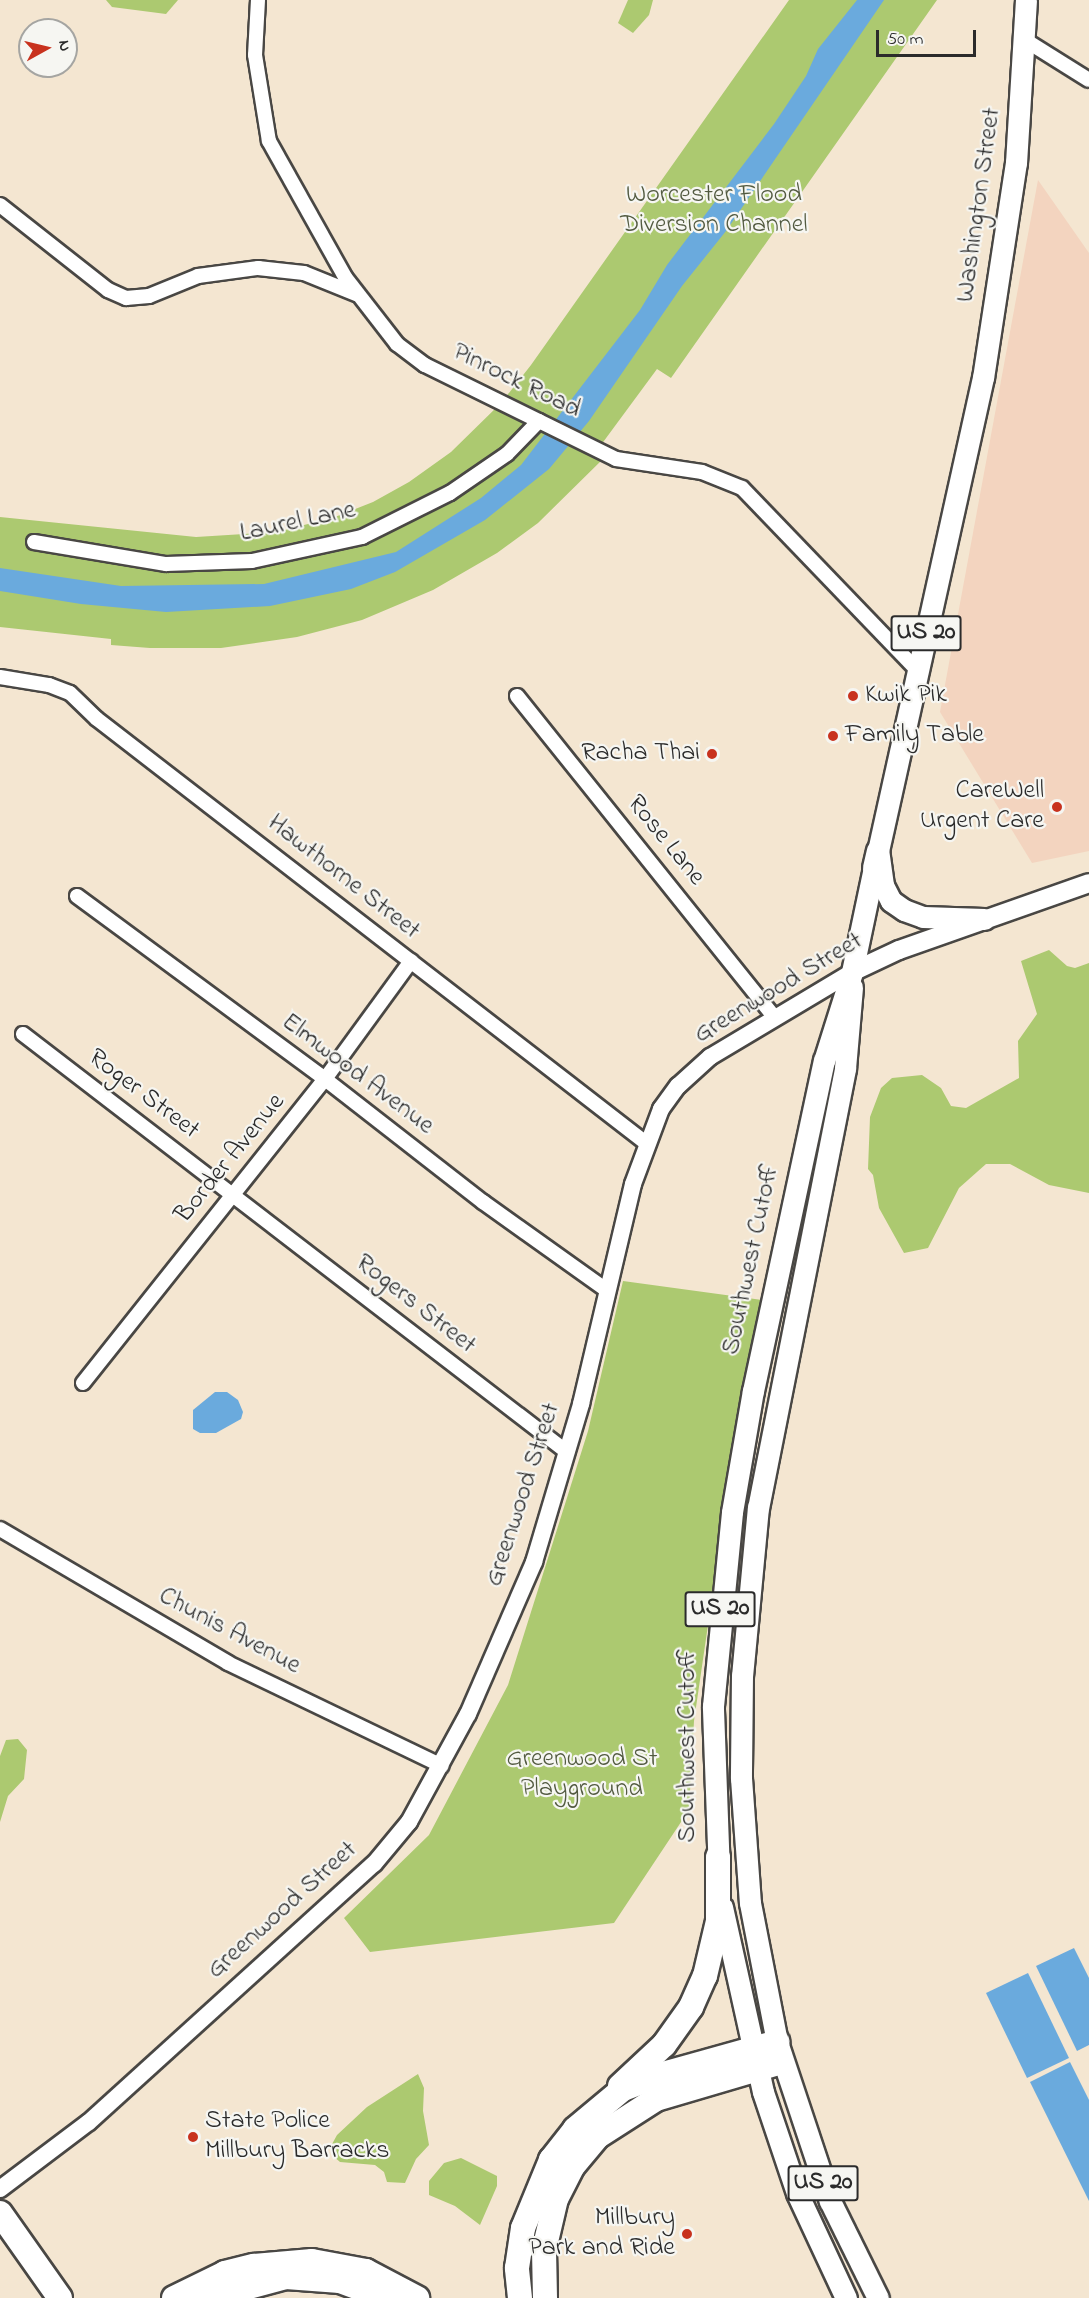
<!DOCTYPE html>
<style>
body{margin:0}
#map{position:relative;width:1089px;height:2298px;overflow:hidden;background:#f4e6d1;font-family:"Indie Flower",sans-serif}
div>[style]{position:absolute}
.built>*{inset:0;background:#f3d4bf}
.green>*{inset:0;background:#acc970}
.water>*{inset:0;background:#6aaadd}
.roads{filter:drop-shadow(2px 0 #494744) drop-shadow(-2px 0 #494744) drop-shadow(0 2px #494744) drop-shadow(0 -2px #494744)}
.minor>*{height:14px;margin:-7px;padding:0 7px;transform-origin:7px;border-radius:7px;background:#fff}
.tertiary>*{height:16px;margin:-8px;padding:0 8px;transform-origin:8px;border-radius:8px;background:#fff}
.secondary>*{height:18px;margin:-9px;padding:0 9px;transform-origin:9px;border-radius:9px;background:#fff}
.primary>*{height:21px;margin:-10.5px;padding:0 10.5px;transform-origin:10.5px;border-radius:10.5px;background:#fff}
.trunk>*{height:22px;margin:-11px;padding:0 11px;transform-origin:11px;border-radius:11px;background:#fff}
.motorway>*{height:24px;margin:-12px;padding:0 12px;transform-origin:12px;border-radius:12px;background:#fff}
.dots>*{width:16px;height:16px;translate:-50% -50%;box-sizing:border-box;border:3px solid #f6f6f2;border-radius:50%}
span{translate:-50% -50%;white-space:nowrap;text-align:center;line-height:1.15;-webkit-text-stroke:4.5px #f6f6f2;paint-order:stroke}
.shield-label span{padding:2px 4px;background:#f6f6f2;border:2px solid;border-radius:4px;-webkit-text-stroke-width:0}
.shield-label{font-size:24px;color:#2b2b2b;font-weight:700}
.park-label{font-size:26px;color:#525a40}
.street-label{font-size:26px;color:#2b2b2b}
.poi-label{font-size:26px;color:#2b2b2b}
.left{translate:0 -50%;text-align:left}
.right{translate:-100% -50%;text-align:right}
.north{position:absolute;left:18px;top:18px;width:60px;height:60px;box-sizing:border-box;background:#f6f6f2;border:2px solid #a5a5a2;border-radius:50%;rotate:82deg;font-size:16px;font-weight:700;line-height:24px;text-align:center;color:#2b2b2b}
.north::after{content:'';display:block;margin:auto;width:21px;height:27px;background:#c8321e;clip-path:polygon(50% 0,100% 100%,50% 72%,0 100%)}
.scale{position:absolute;left:876px;top:30px;width:100px;height:27px;box-sizing:border-box;border:3px solid #2b2b2b;border-top:0;padding-left:8px;font-size:18px;line-height:21px;white-space:nowrap;color:#2b2b2b;-webkit-text-stroke:4px #f6f6f2;paint-order:stroke}
</style>
<div id="map">
<div class="built">
<i style="clip-path:polygon(1038px 180px,1089px 253px,1089px 851px,1032px 863px,940px 712px)"></i>
</div>
<div class="green">
<i style="clip-path:polygon(106px 0,178px 0,166px 14px,112px 7px)"></i>
<i style="clip-path:polygon(628px 0,653px 0,649px 15px,633px 33px,618px 23px)"></i>
<i style="clip-path:polygon(789px 0,937px 0,671px 378px,657px 369px,598px 449px,606px 456px,538px 523px,497px 553px,433px 590px,362px 620px,297px 637px,221px 648px,150px 648px,111px 645px,111px 639px,0 627px,0 517px,196px 537px,277px 532px,335px 517px,373px 502px,409px 482px,451px 452px,501px 403px,531px 365px)"></i>
<i style="clip-path:polygon(1049px 950px,1067px 966px,1075px 968px,1089px 963px,1089px 1193px,1049px 1185px,1010px 1164px,986px 1164px,959px 1188px,928px 1248px,904px 1253px,879px 1208px,873px 1175px,868px 1169px,870px 1117px,881px 1088px,892px 1078px,922px 1075px,941px 1088px,951px 1106px,966px 1108px,1019px 1078px,1018px 1041px,1037px 1014px,1021px 961px)"></i>
<i style="clip-path:polygon(623px 1281px,770px 1301px,734px 1447px,694px 1721px,689px 1810px,614px 1923px,370px 1952px,344px 1918px,429px 1835px,508px 1685px,588px 1431px)"></i>
<i style="clip-path:polygon(18px 1739px,27px 1750px,24px 1779px,8px 1796px,0 1822px,0 1756px,6px 1740px)"></i>
<i style="clip-path:polygon(418px 2074px,424px 2088px,423px 2111px,429px 2145px,416px 2159px,405px 2183px,387px 2182px,384px 2172px,375px 2165px,340px 2162px,332px 2155px,331px 2146px,337px 2135px,367px 2107px)"></i>
<i style="clip-path:polygon(461px 2158px,497px 2176px,497px 2186px,480px 2225px,455px 2206px,429px 2195px,429px 2181px,444px 2163px)"></i>
</div>
<div class="water">
<i style="clip-path:polygon(857px 0,884px 0,726px 231px,682px 286px,589px 421px,549px 469px,485px 520px,395px 572px,351px 589px,270px 606px,166px 612px,81px 604px,0 591px,0 568px,121px 586px,264px 584px,396px 552px,481px 498px,521px 465px,640px 310px,667px 265px,774px 124px,806px 76px,818px 49px)"></i>
<i style="clip-path:polygon(215px 1392px,227px 1392px,238px 1400px,243px 1412px,241px 1419px,216px 1433px,200px 1433px,193px 1429px,193px 1410px)"></i>
<i style="clip-path:polygon(1074px 1948px,1089px 1978px,1089px 2045px,1077px 2051px,1036px 1966px)"></i>
<i style="clip-path:polygon(1028px 1973px,1069px 2058px,1027px 2078px,986px 1993px)"></i>
<i style="clip-path:polygon(1070px 2062px,1089px 2100px,1089px 2201px,1030px 2082px)"></i>
</div>
<div class="roads">
<div class="minor">
<i style="left:258px;top:0;width:55px;rotate:93.1deg"></i>
<i style="left:255px;top:55px;width:87px;rotate:80.8deg"></i>
<i style="left:269px;top:141px;width:156px;rotate:60.8deg"></i>
<i style="left:345px;top:277px;width:85px;rotate:52.2deg"></i>
<i style="left:397px;top:344px;width:35px;rotate:37deg"></i>
<i style="left:425px;top:365px;width:213px;rotate:26.2deg"></i>
<i style="left:616px;top:459px;width:87px;rotate:8.6deg"></i>
<i style="left:702px;top:472px;width:43px;rotate:21.8deg"></i>
<i style="left:742px;top:488px;width:254px;rotate:46.1deg"></i>
<i style="left:1025px;top:40px;width:75px;rotate:32deg"></i>
<i style="left:0;top:205px;width:137px;rotate:38.2deg"></i>
<i style="left:108px;top:290px;width:20px;rotate:24deg"></i>
<i style="left:126px;top:298px;width:23px;rotate:-5deg"></i>
<i style="left:149px;top:296px;width:53px;rotate:-22.2deg"></i>
<i style="left:198px;top:276px;width:61px;rotate:-7.6deg"></i>
<i style="left:258px;top:268px;width:46px;rotate:6.2deg"></i>
<i style="left:304px;top:273px;width:56px;rotate:22deg"></i>
<i style="left:34px;top:542px;width:134px;rotate:9.5deg"></i>
<i style="left:166px;top:564px;width:86px;rotate:-2deg"></i>
<i style="left:252px;top:561px;width:113px;rotate:-12.3deg"></i>
<i style="left:362px;top:537px;width:98px;rotate:-26.6deg"></i>
<i style="left:450px;top:493px;width:69px;rotate:-34.4deg"></i>
<i style="left:507px;top:454px;width:46px;rotate:-45.9deg"></i>
<i style="left:0;top:677px;width:50px;rotate:9.3deg"></i>
<i style="left:49px;top:685px;width:22px;rotate:21deg"></i>
<i style="left:70px;top:693px;width:37px;rotate:44deg"></i>
<i style="left:97px;top:719px;width:694px;rotate:37.68deg"></i>
<i style="left:517px;top:696px;width:410px;rotate:51.3deg"></i>
<i style="left:77px;top:896px;width:308px;rotate:36.4deg"></i>
<i style="left:325px;top:1079px;width:200px;rotate:37.9deg"></i>
<i style="left:483px;top:1202px;width:153px;rotate:35.5deg"></i>
<i style="left:23px;top:1034px;width:686px;rotate:37.54deg"></i>
<i style="left:83px;top:1383px;width:389px;rotate:-51.5deg"></i>
<i style="left:325px;top:1079px;width:146px;rotate:-53.9deg"></i>
<i style="left:0;top:1529px;width:264px;rotate:30.4deg"></i>
<i style="left:228px;top:1663px;width:237px;rotate:25.7deg"></i>
</div>
<div class="tertiary">
<i style="left:0;top:2189px;width:111px;rotate:-37deg"></i>
<i style="left:89px;top:2122px;width:384px;rotate:-42.2deg"></i>
<i style="left:374px;top:1864px;width:55px;rotate:-50.2deg"></i>
<i style="left:409px;top:1822px;width:123px;rotate:-61.4deg"></i>
<i style="left:468px;top:1714px;width:166px;rotate:-66.5deg"></i>
<i style="left:534px;top:1562px;width:165px;rotate:-73.4deg"></i>
<i style="left:581px;top:1404px;width:226px;rotate:-76.7deg"></i>
<i style="left:633px;top:1184px;width:80px;rotate:-69.5deg"></i>
<i style="left:661px;top:1109px;width:29px;rotate:-54deg"></i>
<i style="left:678px;top:1086px;width:43px;rotate:-42.2deg"></i>
<i style="left:710px;top:1057px;width:165px;rotate:-30.9deg"></i>
</div>
<div class="secondary">
<i style="left:852px;top:972px;width:52px;rotate:-25.1deg"></i>
<i style="left:899px;top:950px;width:201px;rotate:-19.4deg"></i>
</div>
<div class="primary">
<i style="left:984px;top:919px;width:61px;rotate:-178.1deg"></i>
<i style="left:923px;top:917px;width:20px;rotate:-160deg"></i>
<i style="left:904px;top:910px;width:16px;rotate:-145deg"></i>
<i style="left:891px;top:901px;width:18px;rotate:-117deg"></i>
<i style="left:883px;top:885px;width:34px;rotate:-98deg"></i>
<i style="left:878px;top:851px;width:485px;rotate:-77.5deg"></i>
<i style="left:983px;top:378px;width:218px;rotate:-81.3deg"></i>
<i style="left:1016px;top:163px;width:163px;rotate:-86.5deg"></i>
<i style="left:852px;top:987px;width:82px;rotate:94.9deg"></i>
<i style="left:845px;top:1069px;width:447px;rotate:101.2deg"></i>
<i style="left:758px;top:1507px;width:169px;rotate:95.4deg"></i>
<i style="left:742px;top:1675px;width:103px;rotate:90.6deg"></i>
<i style="left:741px;top:1778px;width:125px;rotate:85.9deg"></i>
<i style="left:750px;top:1903px;width:142px;rotate:79deg"></i>
<i style="left:777px;top:2042px;width:168px;rotate:71.6deg"></i>
<i style="left:830px;top:2201px;width:108px;rotate:63.7deg"></i>
<i style="left:719px;top:1873px;width:167px;rotate:-92.1deg"></i>
<i style="left:713px;top:1706px;width:195px;rotate:-84.4deg"></i>
<i style="left:732px;top:1512px;width:123px;rotate:-80.2deg"></i>
<i style="left:753px;top:1391px;width:338px;rotate:-77.9deg"></i>
<i style="left:824px;top:1061px;width:93px;rotate:-72.5deg"></i>
<i style="left:852px;top:972px;width:106px;rotate:-78.1deg"></i>
<i style="left:722px;top:1907px;width:189px;rotate:77.5deg"></i>
<i style="left:763px;top:2092px;width:107px;rotate:71.4deg"></i>
<i style="left:797px;top:2193px;width:116px;rotate:65deg"></i>
</div>
<div class="trunk">
<i style="left:874px;top:868px;width:17px;rotate:-77deg"></i>
</div>
<div class="motorway">
<i style="left:620px;top:2086px;width:60px;rotate:-43deg"></i>
<i style="left:664px;top:2045px;width:47px;rotate:-54.6deg"></i>
<i style="left:691px;top:2007px;width:34px;rotate:-66deg"></i>
<i style="left:705px;top:1976px;width:57px;rotate:-76.7deg"></i>
<i style="left:718px;top:1921px;width:64px;rotate:-90deg"></i>
<i style="left:0;top:2213px;width:104px;rotate:54.8deg"></i>
<i style="left:174px;top:2298px;width:57px;rotate:-26.1deg"></i>
<i style="left:225px;top:2273px;width:30px;rotate:-14deg"></i>
<i style="left:254px;top:2266px;width:58px;rotate:-4.9deg"></i>
<i style="left:312px;top:2261px;width:55px;rotate:10.5deg"></i>
<i style="left:366px;top:2271px;width:58px;rotate:27.9deg"></i>
<i style="left:208px;top:2298px;width:81px;rotate:-15.1deg"></i>
<i style="left:286px;top:2277px;width:54px;rotate:4.2deg"></i>
<i style="left:340px;top:2281px;width:49px;rotate:20.3deg"></i>
<i style="left:520px;top:2298px;width:30px;rotate:-96deg"></i>
<i style="left:517px;top:2268px;width:40px;rotate:-81.5deg"></i>
<i style="left:523px;top:2228px;width:74px;rotate:-67.6deg"></i>
<i style="left:551px;top:2160px;width:39px;rotate:-52deg"></i>
<i style="left:575px;top:2129px;width:62px;rotate:-39.8deg"></i>
<i style="left:623px;top:2089px;width:39px;rotate:-21deg"></i>
<i style="left:659px;top:2075px;width:123px;rotate:-15.6deg"></i>
<i style="left:545px;top:2298px;width:48px;rotate:-91.2deg"></i>
<i style="left:544px;top:2250px;width:52px;rotate:-76.8deg"></i>
<i style="left:556px;top:2199px;width:37px;rotate:-63deg"></i>
<i style="left:573px;top:2166px;width:38px;rotate:-50deg"></i>
<i style="left:597px;top:2137px;width:70px;rotate:-32.8deg"></i>
<i style="left:656px;top:2099px;width:131px;rotate:-16.4deg"></i>
</div>
</div>
<div class="dots">
<i style="left:853px;top:696px;background:#c8321e"></i>
<i style="left:833px;top:736px;background:#c8321e"></i>
<i style="left:712px;top:754px;background:#c8321e"></i>
<i style="left:1057px;top:807px;background:#c8321e"></i>
<i style="left:193px;top:2137px;background:#c8321e"></i>
<i style="left:687px;top:2234px;background:#c8321e"></i>
</div>
<div class="shield-label">
<span style="left:926px;top:633px">US 20</span>
<span style="left:720px;top:1609px">US 20</span>
<span style="left:823px;top:2183px">US 20</span>
</div>
<div class="park-label">
<span style="left:714px;top:211px">Worcester Flood<br>Diversion Channel</span>
<span style="left:582px;top:1775px">Greenwood St<br>Playground</span>
</div>
<div class="street-label">
<span style="left:980px;top:205px;rotate:-82deg">Washington Street</span>
<span style="left:516px;top:382px;rotate:26deg">Pinrock Road</span>
<span style="left:298px;top:523px;rotate:-12deg">Laurel Lane</span>
<span style="left:665px;top:841px;rotate:51deg">Rose Lane</span>
<span style="left:343px;top:878px;rotate:38deg">Hawthorne Street</span>
<span style="left:779px;top:989px;rotate:-31deg">Greenwood Street</span>
<span style="left:357px;top:1075px;rotate:37deg">Elmwood Avenue</span>
<span style="left:143px;top:1095px;rotate:37deg">Roger Street</span>
<span style="left:231px;top:1159px;rotate:-51deg">Border Avenue</span>
<span style="left:752px;top:1260px;rotate:-78deg">Southwest Cutoff</span>
<span style="left:415px;top:1305px;rotate:38deg">Rogers Street</span>
<span style="left:524px;top:1495px;rotate:-72deg">Greenwood Street</span>
<span style="left:229px;top:1632px;rotate:28deg">Chunis Avenue</span>
<span style="left:689px;top:1746px;rotate:-90deg">Southwest Cutoff</span>
<span style="left:283px;top:1911px;rotate:-42deg">Greenwood Street</span>
</div>
<div class="poi-label">
<span class="left" style="left:865px;top:696px">Kwik Pik</span>
<span class="left" style="left:845px;top:736px">Family Table</span>
<span class="right" style="left:700px;top:754px">Racha Thai</span>
<span class="right" style="left:1044px;top:807px">CareWell<br>Urgent Care</span>
<span class="left" style="left:205px;top:2137px">State Police<br>Millbury Barracks</span>
<span class="right" style="left:675px;top:2234px">Millbury<br>Park and Ride</span>
</div>
<div class="north">N</div>
<div class="scale">50 m</div>
</div>
